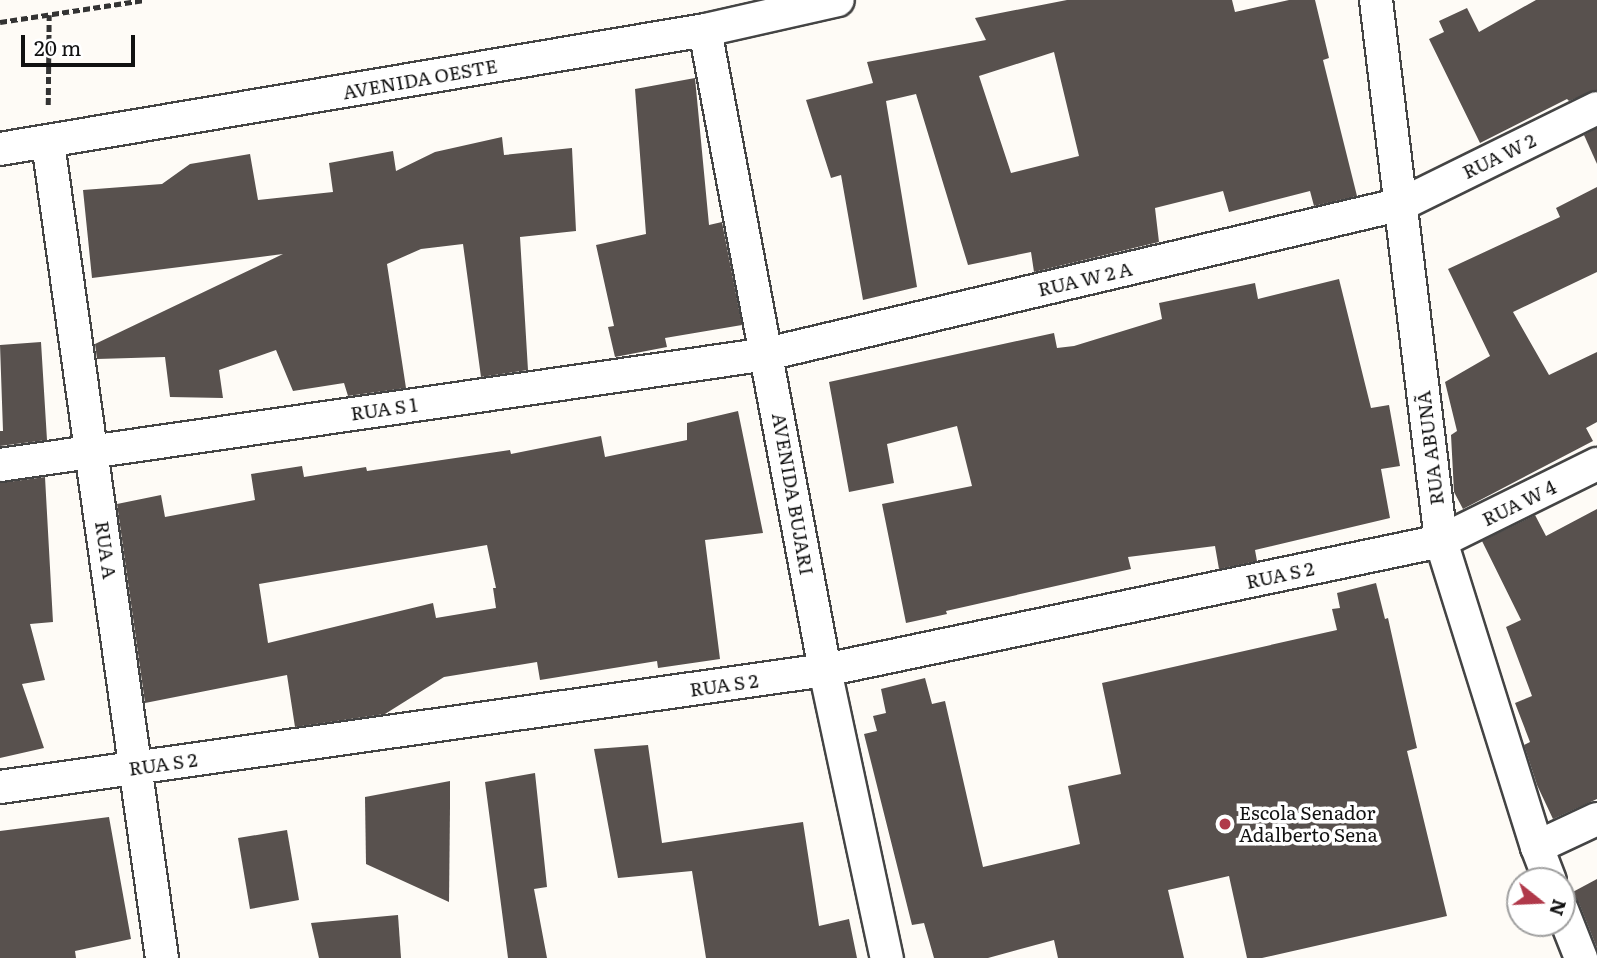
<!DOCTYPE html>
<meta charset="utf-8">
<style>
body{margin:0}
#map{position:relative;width:1597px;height:958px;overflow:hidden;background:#fefbf6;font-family:Literata,serif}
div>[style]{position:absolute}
.building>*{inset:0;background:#58514e}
.path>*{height:4.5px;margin-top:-2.25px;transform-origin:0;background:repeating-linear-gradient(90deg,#333 0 7px,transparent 0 10.5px)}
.roads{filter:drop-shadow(2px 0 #444) drop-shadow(-2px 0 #444) drop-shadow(0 2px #444) drop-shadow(0 -2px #444)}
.street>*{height:32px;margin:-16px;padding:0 16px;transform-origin:16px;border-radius:16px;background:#fff}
.dots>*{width:19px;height:19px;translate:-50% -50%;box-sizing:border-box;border:4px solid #fff;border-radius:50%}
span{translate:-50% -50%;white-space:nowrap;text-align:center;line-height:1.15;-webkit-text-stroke:7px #fff;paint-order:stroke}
.street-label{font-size:19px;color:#111}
.poi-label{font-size:19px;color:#111}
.left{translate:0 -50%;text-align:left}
.north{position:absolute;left:1506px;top:867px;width:70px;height:70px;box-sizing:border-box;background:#fff;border:2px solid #a0a0a0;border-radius:50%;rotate:108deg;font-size:19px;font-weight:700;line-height:28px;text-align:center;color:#111}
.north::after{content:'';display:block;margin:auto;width:24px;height:32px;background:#b0394a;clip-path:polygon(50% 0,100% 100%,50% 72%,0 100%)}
.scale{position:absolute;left:21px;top:35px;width:114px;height:32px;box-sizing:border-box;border:4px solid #111;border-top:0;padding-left:9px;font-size:21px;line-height:24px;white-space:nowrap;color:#111;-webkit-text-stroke:5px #fff;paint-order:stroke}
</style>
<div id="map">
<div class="building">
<i style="clip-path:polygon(evenodd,1067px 0,1232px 0,1235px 12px,1289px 0,1315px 0,1329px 58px,1323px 60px,1357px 196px,1314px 206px,1310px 191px,1229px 212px,1223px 191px,1155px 208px,1159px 242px,1034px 272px,1031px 252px,968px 265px,916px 94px,886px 101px,917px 287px,863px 300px,841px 175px,831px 178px,806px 100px,873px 83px,867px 62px,986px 40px,975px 18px,1067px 0,1054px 52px,1079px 156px,1011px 173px,979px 76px,1054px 52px)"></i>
<i style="clip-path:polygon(1536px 0,1597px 0,1597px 90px,1569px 101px,1567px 99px,1480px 143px,1429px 39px,1444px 32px,1439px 21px,1467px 8px,1479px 32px)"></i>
<i style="clip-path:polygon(695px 78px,709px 225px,722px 222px,742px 325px,665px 338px,667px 347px,615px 357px,608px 327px,614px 326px,596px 245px,646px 234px,635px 89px)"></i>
<i style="clip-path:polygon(1597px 128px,1597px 164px,1584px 135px)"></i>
<i style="clip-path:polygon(502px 137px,504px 155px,572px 148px,576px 231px,520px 237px,528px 370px,481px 377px,463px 244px,421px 249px,387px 264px,406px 388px,348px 396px,344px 383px,293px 391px,276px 350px,219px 370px,223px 398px,170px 397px,165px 357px,97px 359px,95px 344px,283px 254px,92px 278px,83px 190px,162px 184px,190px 164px,250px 154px,258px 200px,333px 192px,329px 163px,393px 151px,396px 171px,435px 152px)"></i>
<i style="clip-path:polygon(1597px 187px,1597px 272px,1513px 312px,1549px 375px,1597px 352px,1597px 422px,1586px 428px,1593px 441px,1463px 509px,1454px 492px,1451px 435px,1457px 431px,1445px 382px,1490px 356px,1448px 269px,1560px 217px,1556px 208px)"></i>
<i style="clip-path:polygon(1339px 279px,1371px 408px,1389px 405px,1400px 466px,1381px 469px,1390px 518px,1255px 550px,1257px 561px,1219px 569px,1215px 546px,1128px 557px,1131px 569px,946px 611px,947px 614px,906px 623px,882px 504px,972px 486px,957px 426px,887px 444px,894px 483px,849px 492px,829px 382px,1054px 333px,1057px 348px,1074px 346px,1162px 319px,1159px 303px,1255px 283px,1258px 299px)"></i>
<i style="clip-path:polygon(41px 342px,47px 440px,0 446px,0 431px,3px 431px,0 345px)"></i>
<i style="clip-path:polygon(evenodd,738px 411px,763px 533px,705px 540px,720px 659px,658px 668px,657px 661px,540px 680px,537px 662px,444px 677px,385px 714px,295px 727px,287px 675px,145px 703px,117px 504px,161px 495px,165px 517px,255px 500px,251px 474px,302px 466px,304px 477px,366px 467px,367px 471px,510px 450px,511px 454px,601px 436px,605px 457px,687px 440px,687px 423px,738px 411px,487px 545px,496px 588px,493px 588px,496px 608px,436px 618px,433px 603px,268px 643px,259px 584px,487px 545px)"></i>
<i style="clip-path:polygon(45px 477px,53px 622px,30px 624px,45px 680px,22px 684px,44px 748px,0 758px,0 483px)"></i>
<i style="clip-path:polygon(1597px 509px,1597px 799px,1553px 819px,1537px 785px,1524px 745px,1530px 742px,1515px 703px,1532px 696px,1506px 627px,1521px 620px,1482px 541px,1535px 515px,1546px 536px)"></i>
<i style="clip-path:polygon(1376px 583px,1385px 619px,1388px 618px,1417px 748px,1407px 751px,1447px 916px,1262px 958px,1247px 958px,1229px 876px,1168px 890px,1184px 958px,1058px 958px,1054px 940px,988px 958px,934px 958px,924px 923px,912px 925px,864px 734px,877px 731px,873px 716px,886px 713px,881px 689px,925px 678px,932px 704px,945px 701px,983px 867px,1080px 844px,1068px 786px,1121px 774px,1102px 683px,1337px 630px,1332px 609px,1340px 608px,1337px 593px)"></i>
<i style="clip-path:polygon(648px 745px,662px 843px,803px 822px,819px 926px,849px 919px,857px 958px,706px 958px,692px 871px,618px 878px,594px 749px)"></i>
<i style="clip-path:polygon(535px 773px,547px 887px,534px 889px,547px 958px,508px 958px,485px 782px)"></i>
<i style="clip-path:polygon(450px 781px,450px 806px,449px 902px,366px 864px,365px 797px)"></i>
<i style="clip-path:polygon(109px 817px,131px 939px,75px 951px,76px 958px,0 958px,0 831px)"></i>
<i style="clip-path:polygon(287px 830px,299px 900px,250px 909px,238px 838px)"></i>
<i style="clip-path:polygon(1597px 879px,1597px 948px,1579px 903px,1569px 894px)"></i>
<i style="clip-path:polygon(398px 915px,401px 958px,319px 958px,311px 923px)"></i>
</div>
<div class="path">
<i style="left:0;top:22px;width:146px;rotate:-8.7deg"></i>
<i style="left:48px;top:105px;width:90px;rotate:-89.4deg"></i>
</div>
<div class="roads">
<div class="street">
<i style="left:1376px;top:0;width:545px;rotate:83.15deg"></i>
<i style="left:1441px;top:541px;width:321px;rotate:72.6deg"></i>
<i style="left:1537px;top:847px;width:36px;rotate:69deg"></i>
<i style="left:705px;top:30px;width:651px;rotate:79.38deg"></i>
<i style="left:825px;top:670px;width:295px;rotate:77.9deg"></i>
<i style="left:48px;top:143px;width:823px;rotate:82.04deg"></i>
<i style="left:0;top:149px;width:715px;rotate:-9.58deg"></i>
<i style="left:705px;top:30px;width:136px;rotate:-12.7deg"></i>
<i style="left:0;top:465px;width:775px;rotate:-8.23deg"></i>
<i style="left:767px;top:354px;width:652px;rotate:-13.29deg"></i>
<i style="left:1402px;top:204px;width:217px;rotate:-26.2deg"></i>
<i style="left:0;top:787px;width:833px;rotate:-8.07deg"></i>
<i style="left:825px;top:670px;width:629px;rotate:-11.83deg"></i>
<i style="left:1441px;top:541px;width:174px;rotate:-26.3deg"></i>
<i style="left:1537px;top:847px;width:66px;rotate:-25deg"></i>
<i style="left:1562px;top:910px;width:52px;rotate:68.4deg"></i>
</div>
</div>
<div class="dots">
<i style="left:1225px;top:824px;background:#b0394a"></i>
</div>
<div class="street-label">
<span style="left:420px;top:79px;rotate:-10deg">AVENIDA OESTE</span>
<span style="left:1499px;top:156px;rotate:-26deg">RUA W 2</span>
<span style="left:1085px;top:279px;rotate:-13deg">RUA W 2 A</span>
<span style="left:384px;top:409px;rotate:-8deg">RUA S 1</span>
<span style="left:1430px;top:448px;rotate:-97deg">RUA ABUNÃ</span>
<span style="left:793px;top:494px;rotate:80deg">AVENIDA BUJARI</span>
<span style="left:1519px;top:503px;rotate:-26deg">RUA W 4</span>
<span style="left:106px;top:550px;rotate:82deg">RUA A</span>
<span style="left:1280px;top:575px;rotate:-12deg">RUA S 2</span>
<span style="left:724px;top:685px;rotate:-8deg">RUA S 2</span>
<span style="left:163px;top:764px;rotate:-8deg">RUA S 2</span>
</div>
<div class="poi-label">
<span class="left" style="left:1239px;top:824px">Escola Senador<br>Adalberto Sena</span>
</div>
<div class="north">N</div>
<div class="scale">20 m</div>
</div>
